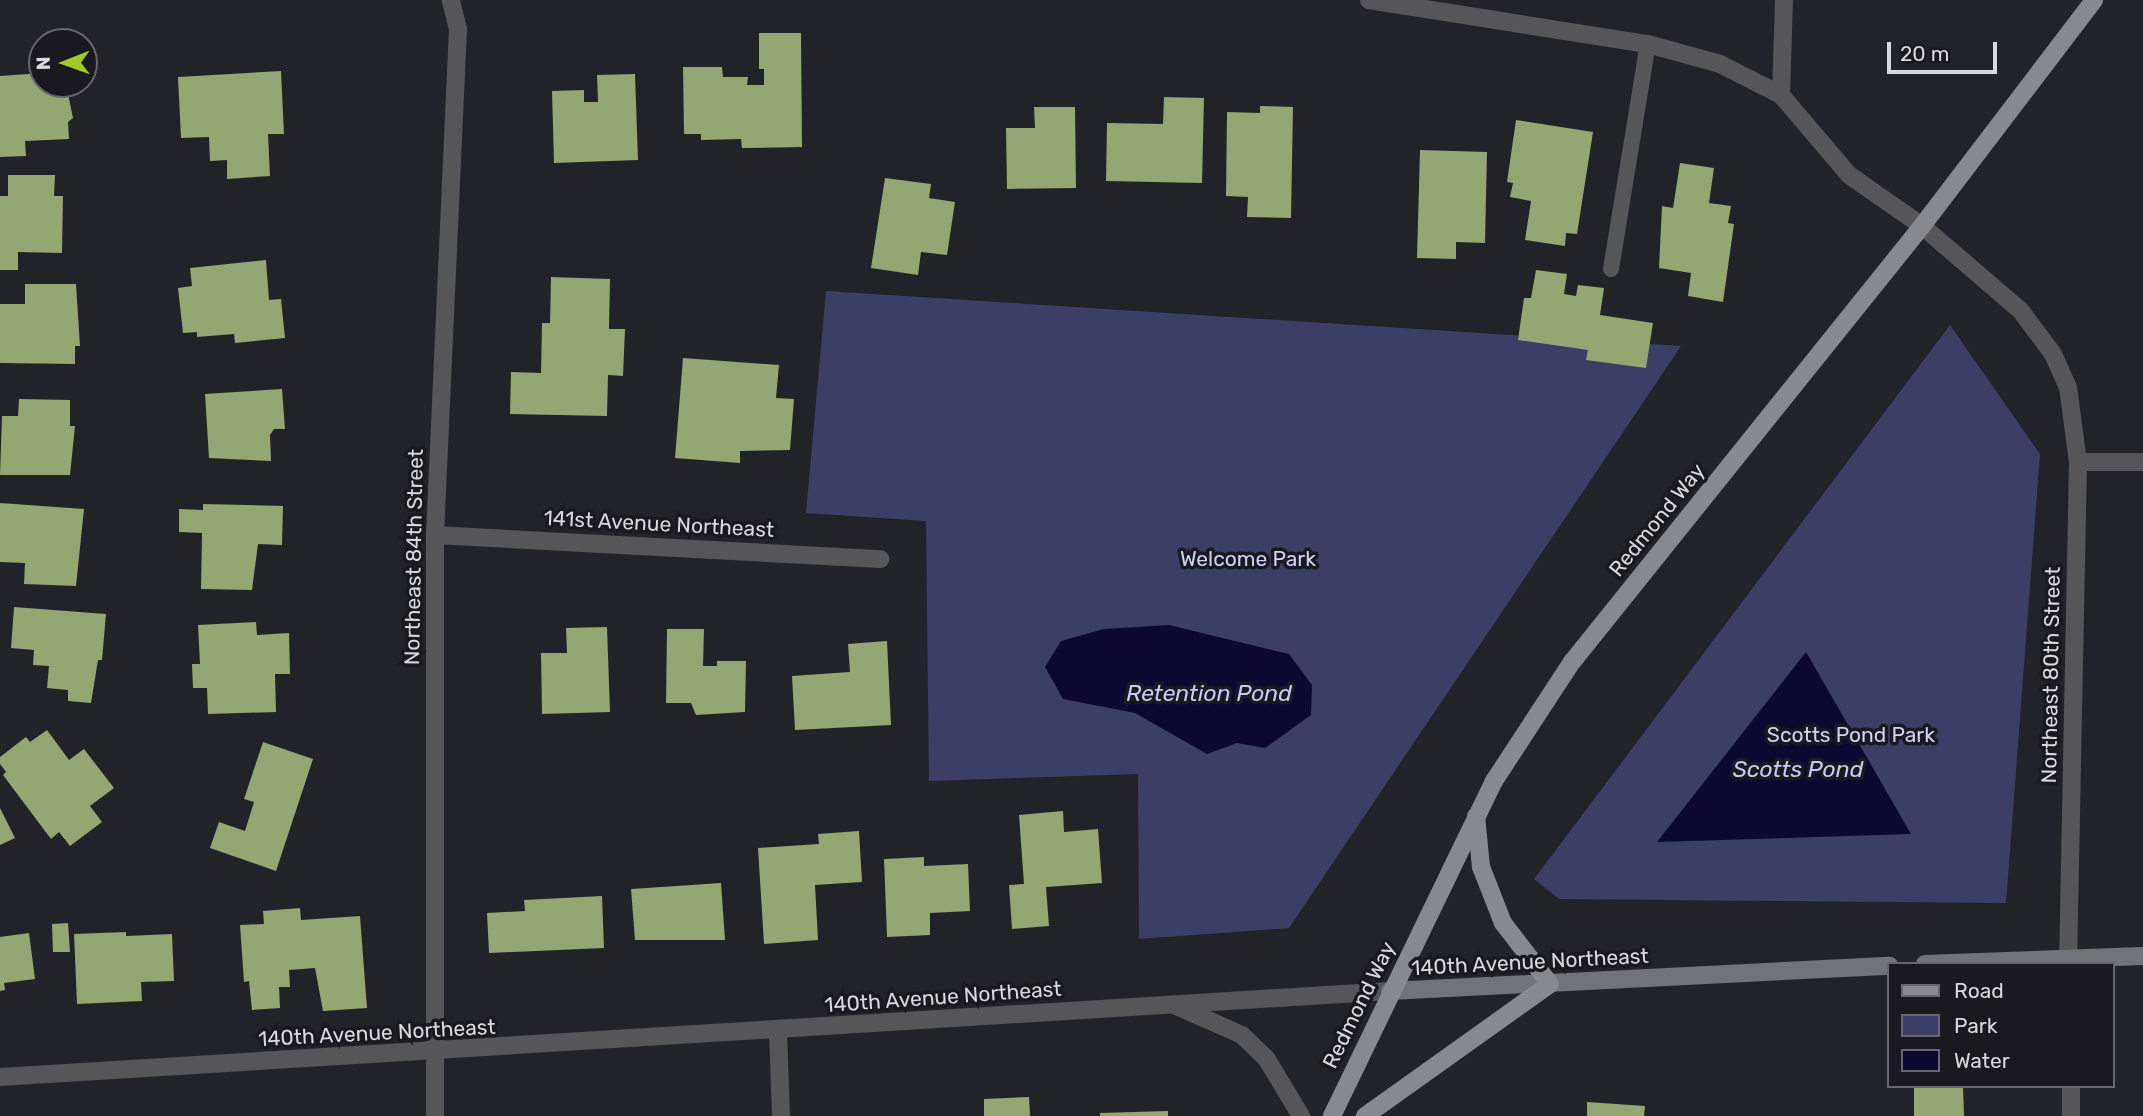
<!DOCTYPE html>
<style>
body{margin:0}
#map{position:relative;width:2143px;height:1116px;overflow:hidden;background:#222329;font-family:Rubik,sans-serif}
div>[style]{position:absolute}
.green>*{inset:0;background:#3d3e66}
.water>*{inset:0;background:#0d0831}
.building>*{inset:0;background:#94a671}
.lane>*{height:16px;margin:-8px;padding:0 8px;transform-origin:8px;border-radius:8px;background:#565659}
.street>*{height:18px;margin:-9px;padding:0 9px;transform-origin:9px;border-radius:9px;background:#565659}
.secondary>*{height:18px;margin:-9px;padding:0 9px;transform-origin:9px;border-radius:9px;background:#727378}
.primary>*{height:18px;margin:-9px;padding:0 9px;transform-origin:9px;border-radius:9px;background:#88898f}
span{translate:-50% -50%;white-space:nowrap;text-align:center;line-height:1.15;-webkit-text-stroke:7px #19191f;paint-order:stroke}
.street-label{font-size:21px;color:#d9d9dd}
.park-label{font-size:21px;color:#d0d2f1}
.water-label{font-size:23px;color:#c6caf8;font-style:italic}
.legend{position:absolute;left:1887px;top:962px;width:228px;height:126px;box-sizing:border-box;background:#19191f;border:2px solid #66666b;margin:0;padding:9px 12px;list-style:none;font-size:21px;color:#d9d9dd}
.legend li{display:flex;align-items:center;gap:14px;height:35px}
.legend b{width:35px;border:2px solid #66666b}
.north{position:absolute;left:28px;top:28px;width:70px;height:70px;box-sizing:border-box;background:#19191f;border:2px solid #66666b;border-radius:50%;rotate:269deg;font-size:19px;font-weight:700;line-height:28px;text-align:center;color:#d9d9dd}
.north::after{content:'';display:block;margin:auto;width:24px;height:32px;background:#a0c92b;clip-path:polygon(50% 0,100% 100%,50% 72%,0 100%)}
.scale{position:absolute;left:1887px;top:42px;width:110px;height:32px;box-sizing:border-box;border:4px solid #d9d9dd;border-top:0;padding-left:9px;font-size:21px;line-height:24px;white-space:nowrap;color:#d9d9dd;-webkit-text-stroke:5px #19191f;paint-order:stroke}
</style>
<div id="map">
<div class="green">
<i style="clip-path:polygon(826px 291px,1681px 346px,1289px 928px,1139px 939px,1138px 774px,929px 781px,926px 521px,806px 513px)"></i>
<i style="clip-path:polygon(1950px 325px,2040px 454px,2006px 903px,1559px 899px,1534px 879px)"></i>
</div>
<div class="water">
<i style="clip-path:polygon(1169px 625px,1289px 654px,1312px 685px,1311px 715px,1265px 748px,1237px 743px,1207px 754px,1135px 713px,1063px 699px,1045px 667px,1061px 641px,1104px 629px)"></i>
<i style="clip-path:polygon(1806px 652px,1911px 834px,1657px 842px)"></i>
</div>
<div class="building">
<i style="clip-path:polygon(759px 33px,801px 33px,802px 147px,742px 148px,741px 139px,701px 140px,701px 134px,684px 134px,683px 67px,722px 67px,723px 77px,748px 77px,747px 85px,764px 85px,764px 69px,759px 69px)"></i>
<i style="clip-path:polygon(281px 71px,284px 134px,268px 134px,270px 176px,227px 179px,227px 160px,210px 161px,209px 137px,181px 138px,178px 77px)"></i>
<i style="clip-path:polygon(42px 73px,42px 84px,66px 84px,73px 118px,68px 122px,69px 139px,25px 141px,26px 156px,0 157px,0 76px)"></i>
<i style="clip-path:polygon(635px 74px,638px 160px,554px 163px,552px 91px,584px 90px,584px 102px,598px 102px,597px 75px)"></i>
<i style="clip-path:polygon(1164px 97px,1204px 98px,1202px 183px,1106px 181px,1107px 123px,1163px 124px)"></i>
<i style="clip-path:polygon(1260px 106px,1293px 107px,1291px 218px,1247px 217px,1248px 197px,1226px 196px,1227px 112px,1260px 113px)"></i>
<i style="clip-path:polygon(1034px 107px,1075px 107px,1076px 188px,1007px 189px,1006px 128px,1035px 128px)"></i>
<i style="clip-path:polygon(1516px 120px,1593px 132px,1577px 234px,1566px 233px,1565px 246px,1525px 240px,1531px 201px,1510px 197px,1513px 183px,1507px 182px)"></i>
<i style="clip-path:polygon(1420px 150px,1487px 152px,1485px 243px,1456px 242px,1456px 259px,1417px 258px)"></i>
<i style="clip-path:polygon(1680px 163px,1714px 168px,1709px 203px,1731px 206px,1728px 223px,1734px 224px,1723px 302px,1688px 296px,1691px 273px,1659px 268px,1662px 206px,1673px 208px)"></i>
<i style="clip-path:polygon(8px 175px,55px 175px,54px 196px,63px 196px,62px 253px,18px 252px,18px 270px,0 270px,0 196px,8px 196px)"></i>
<i style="clip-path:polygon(885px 178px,931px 184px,929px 198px,955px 202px,947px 255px,921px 252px,918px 275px,871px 268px)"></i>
<i style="clip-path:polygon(266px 260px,269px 300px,281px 299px,285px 338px,235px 343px,234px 334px,197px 337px,197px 332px,183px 333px,178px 288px,192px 286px,190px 268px)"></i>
<i style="clip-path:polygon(1536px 270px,1567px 274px,1564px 294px,1576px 296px,1578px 285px,1604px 288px,1600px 315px,1653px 323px,1646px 368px,1586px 360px,1588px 350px,1518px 340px,1524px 298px,1531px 298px)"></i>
<i style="clip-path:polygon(551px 277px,610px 279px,609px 329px,625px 329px,623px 376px,608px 375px,607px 416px,510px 414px,511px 372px,541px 373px,542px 323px,550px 323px)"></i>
<i style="clip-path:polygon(25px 284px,76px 284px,80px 346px,75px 346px,75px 364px,0 363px,0 304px,25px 304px)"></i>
<i style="clip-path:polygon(683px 358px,779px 365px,776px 398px,794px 399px,790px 450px,740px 451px,740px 463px,675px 458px)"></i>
<i style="clip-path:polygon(282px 389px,285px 429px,274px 429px,270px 435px,271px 461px,209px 458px,205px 394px)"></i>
<i style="clip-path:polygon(19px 399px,70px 400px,70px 426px,75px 426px,70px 475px,0 475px,2px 416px,18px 416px)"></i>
<i style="clip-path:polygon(0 503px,84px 509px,76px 586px,24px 584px,25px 563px,0 562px)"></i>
<i style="clip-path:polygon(203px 504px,283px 506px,282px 545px,258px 544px,252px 590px,201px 589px,202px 533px,179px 532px,179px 509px,203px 510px)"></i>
<i style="clip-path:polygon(14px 607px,106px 614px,102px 660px,98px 660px,91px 703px,68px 701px,68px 690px,47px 688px,49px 666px,33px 665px,34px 650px,11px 648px)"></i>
<i style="clip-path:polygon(256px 622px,257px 635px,289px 633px,290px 674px,275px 674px,276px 712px,208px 714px,207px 688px,193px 688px,192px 664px,200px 664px,198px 625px)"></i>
<i style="clip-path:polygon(607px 627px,610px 712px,542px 714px,541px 653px,567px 653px,566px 628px)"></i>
<i style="clip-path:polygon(667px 629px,704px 629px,703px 666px,717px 666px,717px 661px,746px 661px,745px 712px,696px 715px,691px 703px,666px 703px)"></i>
<i style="clip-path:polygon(887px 641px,891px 725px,795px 730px,792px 676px,850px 672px,848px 644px)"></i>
<i style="clip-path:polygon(47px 730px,69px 760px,84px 749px,114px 788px,90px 806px,102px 822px,70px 846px,59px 832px,51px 839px,3px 775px,6px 772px,0 764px,0 757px,26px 737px,30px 742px)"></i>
<i style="clip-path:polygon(263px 742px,313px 759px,276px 871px,210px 848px,219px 822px,245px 831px,254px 802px,244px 799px)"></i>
<i style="clip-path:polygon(0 808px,15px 838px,0 845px)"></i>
<i style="clip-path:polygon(1063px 811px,1064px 832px,1098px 829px,1102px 883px,1046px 887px,1049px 926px,1012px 929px,1009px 885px,1024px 884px,1019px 815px)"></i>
<i style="clip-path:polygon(859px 831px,862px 882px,815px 885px,818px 940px,764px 944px,758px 848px,819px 844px,818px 834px)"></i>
<i style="clip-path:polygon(924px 857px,924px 866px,968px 864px,970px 911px,930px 913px,930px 935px,887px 937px,884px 859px)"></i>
<i style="clip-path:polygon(721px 883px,725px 940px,635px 940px,631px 889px)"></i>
<i style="clip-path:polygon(602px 896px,604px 948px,489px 953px,487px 913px,525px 911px,524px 900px)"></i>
<i style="clip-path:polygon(300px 908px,301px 920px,360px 916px,367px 1008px,323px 1011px,315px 968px,289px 970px,290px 987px,279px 987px,280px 1008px,252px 1010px,249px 981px,244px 982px,240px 925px,264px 924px,263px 911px)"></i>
<i style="clip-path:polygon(68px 923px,70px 952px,53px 952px,52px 924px)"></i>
<i style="clip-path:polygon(126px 932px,126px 936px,172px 934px,174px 981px,141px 982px,142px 1001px,77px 1004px,74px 934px)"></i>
<i style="clip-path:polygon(29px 933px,35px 979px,4px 983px,5px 990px,0 991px,0 937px)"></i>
<i style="clip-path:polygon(1914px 1086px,1963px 1086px,1964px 1116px,1914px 1116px)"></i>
<i style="clip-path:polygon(1029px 1097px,1030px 1116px,984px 1116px,984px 1099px)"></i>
<i style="clip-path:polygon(1587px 1102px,1645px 1106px,1644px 1116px,1587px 1116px)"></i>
<i style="clip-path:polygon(1168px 1111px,1168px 1116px,1100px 1116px,1100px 1113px)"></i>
</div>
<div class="lane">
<i style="left:1611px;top:269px;width:228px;rotate:-80.7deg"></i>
</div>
<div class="street">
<i style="left:1369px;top:0;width:282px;rotate:9deg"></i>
<i style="left:1648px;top:44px;width:75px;rotate:15.5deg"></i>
<i style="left:1720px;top:64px;width:68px;rotate:26.9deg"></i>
<i style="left:1781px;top:95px;width:105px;rotate:49.6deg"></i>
<i style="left:1849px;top:175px;width:89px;rotate:34.9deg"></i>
<i style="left:1922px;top:226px;width:130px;rotate:40.6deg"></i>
<i style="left:2021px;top:311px;width:54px;rotate:53.3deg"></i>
<i style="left:2053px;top:354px;width:36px;rotate:66deg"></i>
<i style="left:2068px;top:387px;width:76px;rotate:82.4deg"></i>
<i style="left:2078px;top:462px;width:502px;rotate:91.14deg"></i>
<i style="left:1781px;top:95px;width:95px;rotate:-88.2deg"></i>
<i style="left:2078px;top:462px;width:65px"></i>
<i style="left:435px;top:535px;width:446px;rotate:3.1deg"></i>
<i style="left:1174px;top:1005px;width:74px;rotate:23.8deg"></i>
<i style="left:1242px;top:1035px;width:33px;rotate:44deg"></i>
<i style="left:1266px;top:1058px;width:68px;rotate:58.9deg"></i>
<i style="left:778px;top:1031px;width:85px;rotate:88deg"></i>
<i style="left:0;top:1077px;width:1393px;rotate:-3.54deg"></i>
<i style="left:2071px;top:1086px;width:30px;rotate:90deg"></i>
<i style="left:435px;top:1116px;width:581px;rotate:-90deg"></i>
<i style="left:435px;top:535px;width:507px;rotate:-87.4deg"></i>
<i style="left:458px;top:29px;width:30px;rotate:-104deg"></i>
</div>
<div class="secondary">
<i style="left:1925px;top:964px;width:218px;rotate:-2.1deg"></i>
<i style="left:1390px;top:991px;width:500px;rotate:-2.9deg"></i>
</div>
<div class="primary">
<i style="left:1332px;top:1116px;width:372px;rotate:-64.2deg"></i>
<i style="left:1494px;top:781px;width:142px;rotate:-56.8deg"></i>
<i style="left:1572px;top:662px;width:559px;rotate:-51.24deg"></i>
<i style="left:1922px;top:226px;width:284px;rotate:-52.7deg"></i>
<i style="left:1365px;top:1116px;width:227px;rotate:-35.5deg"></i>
<i style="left:1550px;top:984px;width:77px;rotate:-127.6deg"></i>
<i style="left:1503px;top:923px;width:60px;rotate:-111.4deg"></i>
<i style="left:1481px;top:867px;width:51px;rotate:-95.6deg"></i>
</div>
<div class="street-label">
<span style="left:1657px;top:520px;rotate:-51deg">Redmond Way</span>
<span style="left:659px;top:524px;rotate:3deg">141st Avenue Northeast</span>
<span style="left:414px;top:557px;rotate:-89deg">Northeast 84th Street</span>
<span style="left:2051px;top:675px;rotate:-89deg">Northeast 80th Street</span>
<span style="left:1530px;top:962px;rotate:-3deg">140th Avenue Northeast</span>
<span style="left:943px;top:997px;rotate:-4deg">140th Avenue Northeast</span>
<span style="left:1359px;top:1005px;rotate:-64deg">Redmond Way</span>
<span style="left:377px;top:1033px;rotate:-3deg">140th Avenue Northeast</span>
</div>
<div class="park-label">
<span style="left:1248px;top:559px">Welcome Park</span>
<span style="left:1851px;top:735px">Scotts Pond Park</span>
</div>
<div class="water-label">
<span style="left:1209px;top:693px">Retention Pond</span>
<span style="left:1798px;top:769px">Scotts Pond</span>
</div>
<ul class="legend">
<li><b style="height:9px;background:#88898f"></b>Road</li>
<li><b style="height:19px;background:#3d3e66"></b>Park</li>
<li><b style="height:19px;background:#0d0831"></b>Water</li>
</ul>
<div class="north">N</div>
<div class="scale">20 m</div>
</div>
